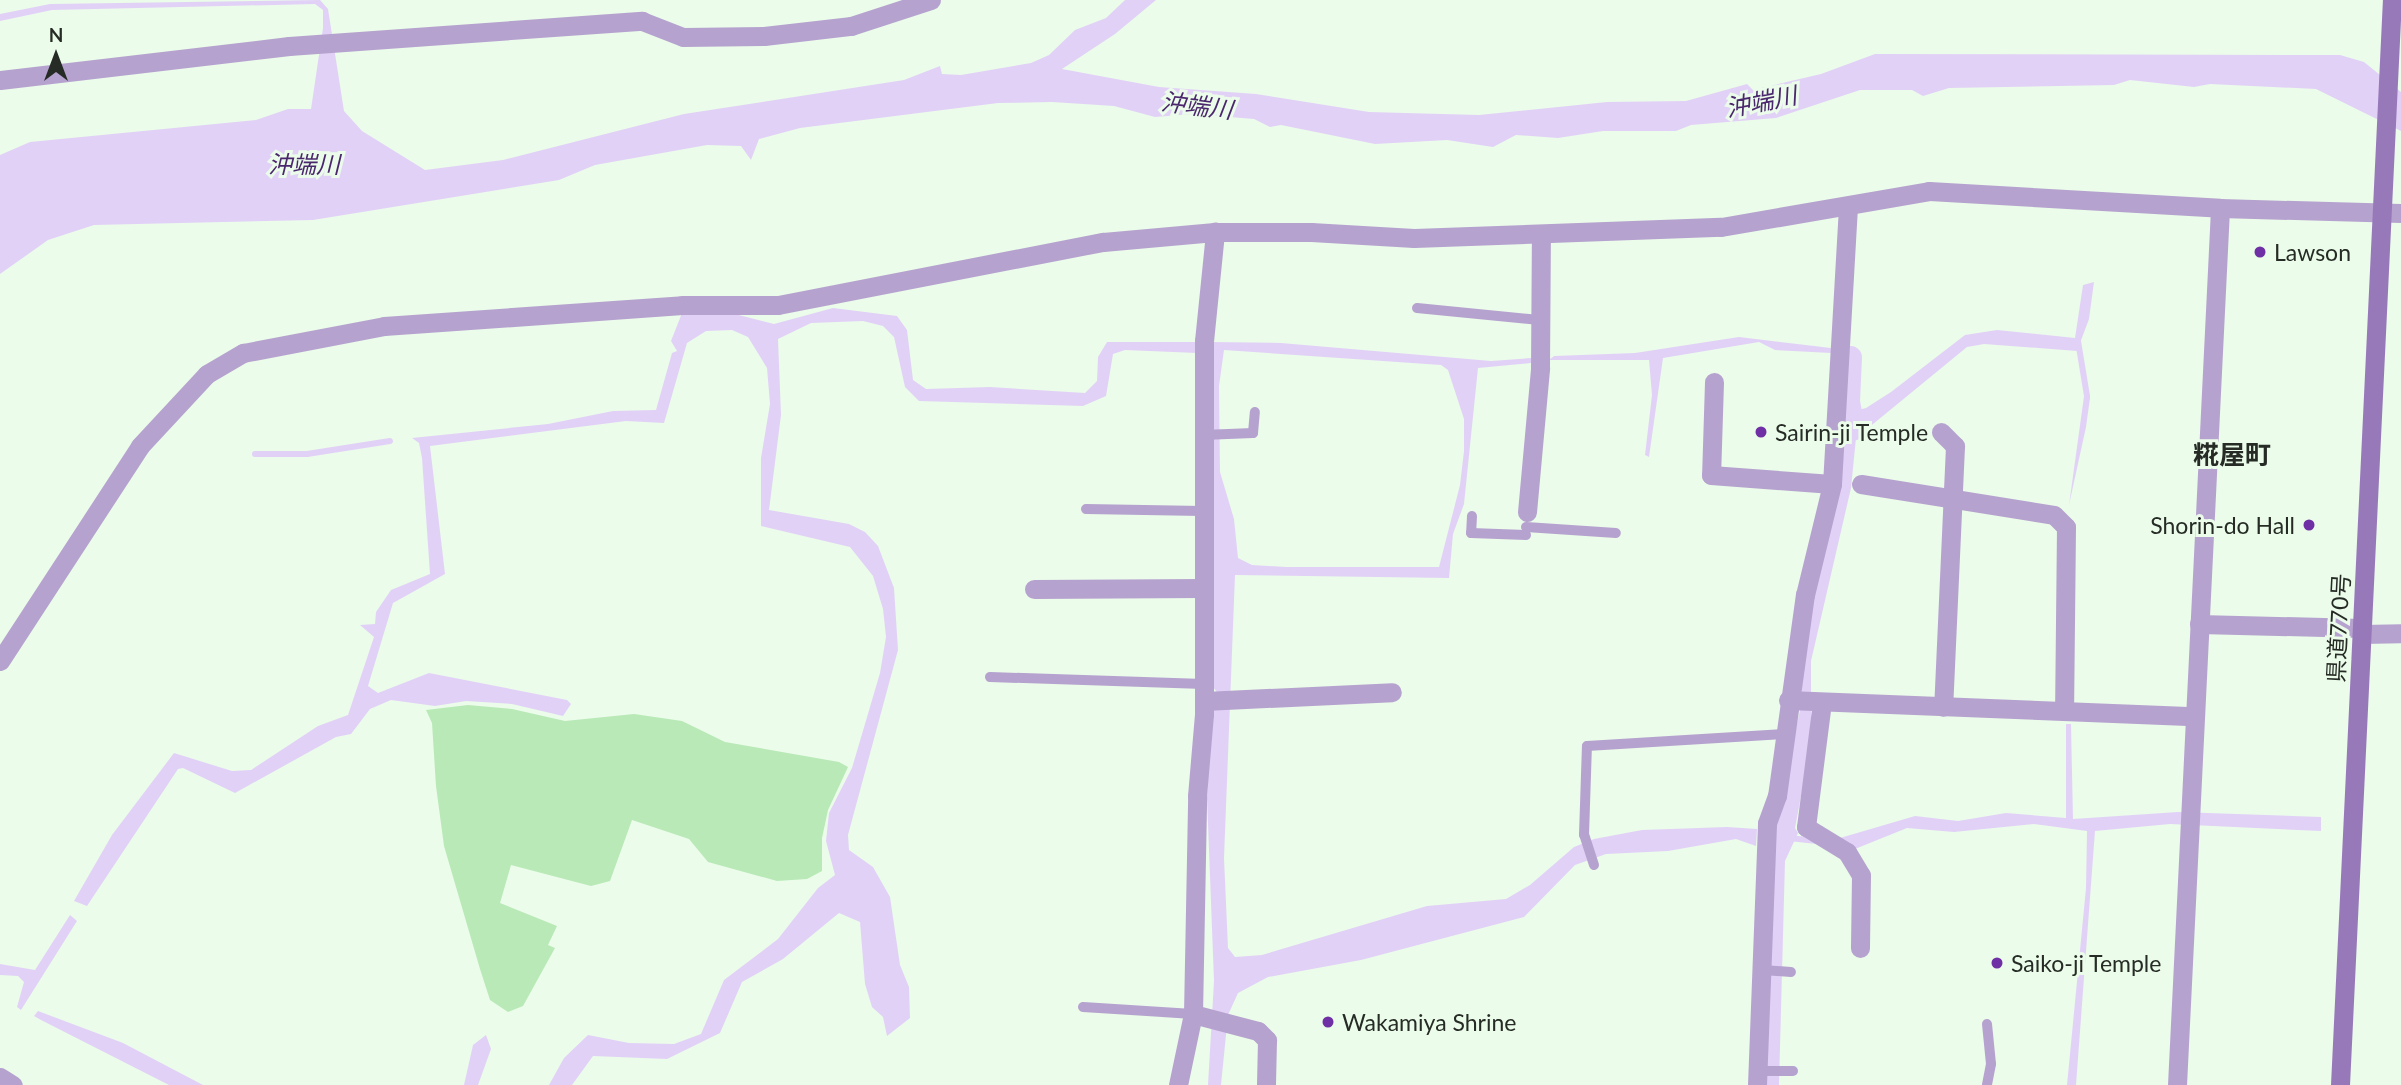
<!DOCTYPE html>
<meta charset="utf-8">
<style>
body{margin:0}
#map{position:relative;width:2401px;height:1085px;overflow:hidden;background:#ebfcea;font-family:Lato,"Noto Sans JP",sans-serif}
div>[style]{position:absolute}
.green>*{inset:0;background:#b9e9b7}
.water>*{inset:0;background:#e2d1f7}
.stream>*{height:6px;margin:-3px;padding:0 3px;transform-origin:3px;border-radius:3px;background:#e2d1f7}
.canal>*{height:23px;margin:-11.5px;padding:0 11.5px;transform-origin:11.5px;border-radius:11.5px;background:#e2d1f7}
.service>*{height:10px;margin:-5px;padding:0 5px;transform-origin:5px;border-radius:5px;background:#b6a2cf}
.minor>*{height:19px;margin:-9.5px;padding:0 9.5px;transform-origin:9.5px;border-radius:9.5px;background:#b6a2cf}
.secondary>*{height:19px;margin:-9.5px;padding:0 9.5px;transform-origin:9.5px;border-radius:9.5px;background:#9779ba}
.dots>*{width:19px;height:19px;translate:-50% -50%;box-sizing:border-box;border:4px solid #ebfcea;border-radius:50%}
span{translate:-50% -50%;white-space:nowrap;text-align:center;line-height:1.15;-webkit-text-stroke:6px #ebfcea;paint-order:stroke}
.poi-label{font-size:23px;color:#262c25}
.left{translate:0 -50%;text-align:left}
.right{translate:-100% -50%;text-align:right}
.street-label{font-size:23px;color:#262c25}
.water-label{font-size:24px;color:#4b276d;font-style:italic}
.quarter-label{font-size:26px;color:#262c25;font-weight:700}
.north{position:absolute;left:21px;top:21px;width:70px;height:70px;-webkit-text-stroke:5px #ebfcea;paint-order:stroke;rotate:0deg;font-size:19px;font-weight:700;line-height:28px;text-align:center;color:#262c25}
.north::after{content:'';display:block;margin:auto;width:24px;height:32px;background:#262c25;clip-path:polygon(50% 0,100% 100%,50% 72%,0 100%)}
</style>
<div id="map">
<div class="green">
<i style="clip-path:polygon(468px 705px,512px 709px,565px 721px,634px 714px,682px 721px,725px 742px,839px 762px,848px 767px,828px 810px,822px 838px,822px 871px,807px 879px,777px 881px,708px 862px,689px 839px,632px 820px,610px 881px,591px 886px,511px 865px,500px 903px,557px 926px,548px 945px,555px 948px,523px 1006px,508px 1012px,490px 1000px,480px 969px,444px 846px,436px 786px,432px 723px,426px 710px)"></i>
</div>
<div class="water">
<i style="clip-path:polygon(320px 0,328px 9px,344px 111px,362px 131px,425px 170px,503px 160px,684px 114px,904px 80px,940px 66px,942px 74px,961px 75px,1031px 63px,1049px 55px,1075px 30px,1106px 18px,1125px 0,1156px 0,1115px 34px,1062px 69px,1159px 87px,1256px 94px,1369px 112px,1479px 115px,1607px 102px,1686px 101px,1747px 84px,1753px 90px,1821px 74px,1875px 54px,2340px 55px,2364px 62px,2401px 92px,2401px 131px,2316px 89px,2210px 84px,2194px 87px,2130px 80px,2114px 85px,1949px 88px,1923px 96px,1912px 90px,1860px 90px,1776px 118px,1691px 125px,1676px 131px,1603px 131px,1558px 138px,1516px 135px,1493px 147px,1447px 140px,1375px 144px,1281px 125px,1270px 127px,1254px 119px,1193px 114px,1155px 117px,1114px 106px,1052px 102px,998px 103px,800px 128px,759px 139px,751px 160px,741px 146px,707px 145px,595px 165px,559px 180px,313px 220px,94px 225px,48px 240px,0 274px,0 155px,30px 142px,256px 120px,288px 109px,311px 109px,323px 28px,323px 10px,315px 4px,52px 10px,0 21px,0 14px,50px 4px)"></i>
<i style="clip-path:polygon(2094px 282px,2089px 319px,2077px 351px,1984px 344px,1967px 347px,1856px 438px,1851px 488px,1811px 661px,1811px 743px,1795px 828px,1798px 833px,1785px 861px,1779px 1085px,1766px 1085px,1774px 829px,1800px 710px,1807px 623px,1845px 413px,1866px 408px,1891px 392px,1965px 335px,1997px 330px,2075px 338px,2083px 285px)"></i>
<i style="clip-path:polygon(833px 308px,897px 316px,907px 330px,913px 380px,926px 389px,990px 387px,1085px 393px,1097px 381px,1098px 357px,1107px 342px,1198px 342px,1197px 353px,1125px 350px,1113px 354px,1106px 396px,1083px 406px,919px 401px,905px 387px,894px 337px,883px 326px,863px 321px,811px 323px,778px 339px,781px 415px,769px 510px,849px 524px,865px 532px,878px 546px,894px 588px,898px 650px,848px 835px,849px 850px,873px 867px,890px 897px,900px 965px,909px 987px,910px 1018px,887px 1036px,883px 1017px,872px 1007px,865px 984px,860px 922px,839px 913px,783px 959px,742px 982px,720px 1033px,667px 1059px,593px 1056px,572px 1085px,549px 1085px,564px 1058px,588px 1035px,629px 1043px,674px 1044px,701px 1034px,724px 980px,778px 939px,818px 888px,835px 875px,826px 841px,829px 813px,852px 768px,880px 673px,886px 637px,883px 609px,873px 576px,850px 547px,761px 526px,761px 458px,770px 404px,767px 368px,748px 337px,732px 330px,706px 331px,687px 343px,664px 423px,626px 421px,430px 446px,445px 574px,393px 603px,368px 686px,378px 693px,429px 673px,567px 700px,571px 704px,563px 716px,512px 704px,466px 701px,435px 706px,391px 700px,370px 709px,351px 734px,336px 737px,235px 793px,183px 768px,178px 769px,87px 906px,74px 901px,112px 835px,174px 753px,232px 771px,251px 770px,318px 726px,348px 715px,374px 637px,360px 625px,375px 624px,376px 612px,391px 590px,430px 574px,422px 458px,419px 443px,412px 438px,548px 424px,613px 411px,656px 410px,672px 353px,677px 351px,671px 341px,682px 313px,731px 313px,774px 324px)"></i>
<i style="clip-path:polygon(1739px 337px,1831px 348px,1831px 353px,1775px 350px,1759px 342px,1663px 358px,1649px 457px,1645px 455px,1652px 395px,1649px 360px,1549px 360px,1554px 356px,1635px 353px)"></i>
<i style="clip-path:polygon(evenodd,1210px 342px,1281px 343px,1491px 361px,1531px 358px,1531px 363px,1478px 368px,1464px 504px,1453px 534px,1449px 578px,1235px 575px,1224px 858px,1228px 948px,1235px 957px,1262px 955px,1427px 906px,1506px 899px,1530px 885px,1574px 847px,1594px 839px,1642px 830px,1727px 827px,1757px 829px,1756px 846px,1736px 839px,1668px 851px,1606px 854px,1575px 865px,1524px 917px,1361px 960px,1268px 977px,1238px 993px,1228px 1015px,1221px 1085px,1208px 1085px,1214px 981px,1207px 798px,1211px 712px,1217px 692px,1211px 685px,1210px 342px,1224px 350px,1441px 365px,1448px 370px,1464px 419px,1464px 451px,1460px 485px,1439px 567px,1286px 567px,1252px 565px,1238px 558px,1234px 519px,1220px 472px,1219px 386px,1224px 350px)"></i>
<i style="clip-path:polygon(2085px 389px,2090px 398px,2086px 427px,2069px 505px)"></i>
<i style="clip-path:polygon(2066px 724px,2071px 724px,2073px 819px,2178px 812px,2321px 817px,2321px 831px,2170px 824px,2095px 831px,2076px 1085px,2067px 1085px,2086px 888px,2087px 831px,2034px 824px,1954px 832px,1907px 828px,1850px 851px,1840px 838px,1915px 816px,1958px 821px,2006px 813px,2066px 818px)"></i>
<i style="clip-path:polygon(70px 915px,77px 921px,21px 1010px,17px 1007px,24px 982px,18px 976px,0 975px,0 964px,35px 970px)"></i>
<i style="clip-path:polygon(38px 1011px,123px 1043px,203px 1085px,169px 1085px,41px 1020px,34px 1016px)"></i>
<i style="clip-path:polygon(486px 1035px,491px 1049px,478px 1085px,464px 1085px,473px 1045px)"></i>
</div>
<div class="stream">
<i style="left:2078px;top:341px;width:56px;rotate:80.7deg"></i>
<i style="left:255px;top:454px;width:52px"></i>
<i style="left:307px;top:454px;width:84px;rotate:-8.9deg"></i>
<i style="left:1789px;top:838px;width:28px;rotate:6deg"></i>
</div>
<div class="canal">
<i style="left:1850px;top:357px;width:44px;rotate:92.6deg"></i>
<i style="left:1848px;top:401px;width:28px;rotate:80deg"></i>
</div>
<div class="service">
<i style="left:1417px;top:308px;width:123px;rotate:5.6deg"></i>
<i style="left:1203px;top:435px;width:50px;rotate:-2.3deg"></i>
<i style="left:1253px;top:433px;width:21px;rotate:-85deg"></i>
<i style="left:1086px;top:509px;width:116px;rotate:1deg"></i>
<i style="left:1472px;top:516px;width:17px;rotate:93deg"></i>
<i style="left:1471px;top:533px;width:55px;rotate:2.1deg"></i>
<i style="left:1526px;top:527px;width:90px;rotate:3.8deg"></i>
<i style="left:990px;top:677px;width:214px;rotate:1.9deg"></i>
<i style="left:1594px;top:865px;width:32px;rotate:-108deg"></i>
<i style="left:1584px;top:835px;width:89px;rotate:-88.1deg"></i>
<i style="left:1587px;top:746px;width:197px;rotate:-3.5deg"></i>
<i style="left:1763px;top:970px;width:28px;rotate:4deg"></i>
<i style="left:1083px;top:1007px;width:110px;rotate:3.6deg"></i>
<i style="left:1987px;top:1024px;width:40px;rotate:84.3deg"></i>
<i style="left:1991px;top:1064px;width:21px;rotate:101deg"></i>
<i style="left:1758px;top:1071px;width:35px"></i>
</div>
<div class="minor">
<i style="left:0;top:80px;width:291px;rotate:-6.7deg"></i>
<i style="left:289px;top:46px;width:354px;rotate:-4.1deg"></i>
<i style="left:642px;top:21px;width:44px;rotate:21.3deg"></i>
<i style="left:683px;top:37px;width:81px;rotate:-0.7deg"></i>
<i style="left:764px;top:36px;width:88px;rotate:-6.6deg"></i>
<i style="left:851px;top:26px;width:84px;rotate:-18deg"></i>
<i style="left:1714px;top:382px;width:93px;rotate:91.8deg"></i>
<i style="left:1711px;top:475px;width:121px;rotate:4.3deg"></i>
<i style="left:1941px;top:432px;width:20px;rotate:45deg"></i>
<i style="left:1955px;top:446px;width:261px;rotate:92.6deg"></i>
<i style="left:1861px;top:484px;width:195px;rotate:9.1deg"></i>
<i style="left:2054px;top:515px;width:17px;rotate:45deg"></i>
<i style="left:2066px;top:527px;width:184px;rotate:90.6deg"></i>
<i style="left:1527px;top:512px;width:145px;rotate:-84.8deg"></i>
<i style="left:1540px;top:368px;width:132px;rotate:-89.6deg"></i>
<i style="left:1034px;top:589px;width:169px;rotate:-0.3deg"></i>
<i style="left:2199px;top:624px;width:163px;rotate:1.4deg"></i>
<i style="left:2362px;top:634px;width:39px;rotate:-1deg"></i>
<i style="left:0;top:661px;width:257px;rotate:-56.9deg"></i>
<i style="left:140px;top:446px;width:98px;rotate:-47.1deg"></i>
<i style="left:207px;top:374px;width:42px;rotate:-30.3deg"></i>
<i style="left:243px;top:353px;width:144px;rotate:-10.8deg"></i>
<i style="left:384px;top:326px;width:299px;rotate:-4deg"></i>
<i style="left:682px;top:305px;width:96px"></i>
<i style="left:778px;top:305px;width:331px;rotate:-11deg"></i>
<i style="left:1103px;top:242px;width:112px;rotate:-5.1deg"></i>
<i style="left:1215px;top:232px;width:96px"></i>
<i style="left:1311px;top:232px;width:103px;rotate:3.3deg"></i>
<i style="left:1414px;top:238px;width:307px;rotate:-2.1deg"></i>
<i style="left:1721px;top:227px;width:211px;rotate:-9.8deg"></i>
<i style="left:1929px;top:191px;width:291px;rotate:3.3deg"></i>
<i style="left:2220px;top:208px;width:181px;rotate:1.6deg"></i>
<i style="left:1788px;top:700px;width:406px;rotate:2.3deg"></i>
<i style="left:1204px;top:701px;width:188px;rotate:-2.7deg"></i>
<i style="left:1822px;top:702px;width:126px;rotate:97.3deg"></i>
<i style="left:1806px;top:827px;width:48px;rotate:31.4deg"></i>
<i style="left:1847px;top:852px;width:27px;rotate:59deg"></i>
<i style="left:1861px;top:875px;width:73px;rotate:90.8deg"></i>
<i style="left:1193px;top:1014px;width:67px;rotate:14.7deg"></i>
<i style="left:1258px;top:1031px;width:13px;rotate:45deg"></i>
<i style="left:1267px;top:1040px;width:45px;rotate:91.3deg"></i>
<i style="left:0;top:1077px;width:15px;rotate:32deg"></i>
<i style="left:1178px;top:1085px;width:73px;rotate:-78.1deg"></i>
<i style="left:1193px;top:1014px;width:218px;rotate:-88.9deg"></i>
<i style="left:1197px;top:796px;width:82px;rotate:-85.1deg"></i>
<i style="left:1204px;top:714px;width:373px;rotate:-90deg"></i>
<i style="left:1204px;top:341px;width:110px;rotate:-84.2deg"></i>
<i style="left:1757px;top:1085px;width:262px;rotate:-87.8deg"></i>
<i style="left:1767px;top:823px;width:29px;rotate:-70deg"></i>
<i style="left:1777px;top:796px;width:203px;rotate:-82.1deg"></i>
<i style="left:1805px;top:595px;width:114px;rotate:-76.3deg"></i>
<i style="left:1832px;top:484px;width:278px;rotate:-86.7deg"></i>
<i style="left:2177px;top:1085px;width:878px;rotate:-87.19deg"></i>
</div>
<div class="secondary">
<i style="left:2340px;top:1085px;width:1086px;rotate:-87.26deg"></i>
</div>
<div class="dots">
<i style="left:2260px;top:252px;background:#7030a5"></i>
<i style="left:1761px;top:432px;background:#7030a5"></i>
<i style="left:2309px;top:525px;background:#7030a5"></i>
<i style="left:1997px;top:963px;background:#7030a5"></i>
<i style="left:1328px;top:1022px;background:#7030a5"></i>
</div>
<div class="poi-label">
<span class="left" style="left:2274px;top:252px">Lawson</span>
<span class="left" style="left:1775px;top:432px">Sairin-ji Temple</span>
<span class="right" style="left:2295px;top:525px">Shorin-do Hall</span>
<span class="left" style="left:2011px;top:963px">Saiko-ji Temple</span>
<span class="left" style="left:1342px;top:1022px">Wakamiya Shrine</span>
</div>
<div class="street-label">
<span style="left:2338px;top:628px;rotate:-87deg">県道770号</span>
</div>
<div class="water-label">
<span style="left:1761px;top:101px;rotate:-11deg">沖端川</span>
<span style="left:1197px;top:105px;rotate:7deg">沖端川</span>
<span style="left:304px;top:164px">沖端川</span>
</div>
<div class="quarter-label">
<span style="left:2232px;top:455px">糀屋町</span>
</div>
<div class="north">N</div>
</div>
